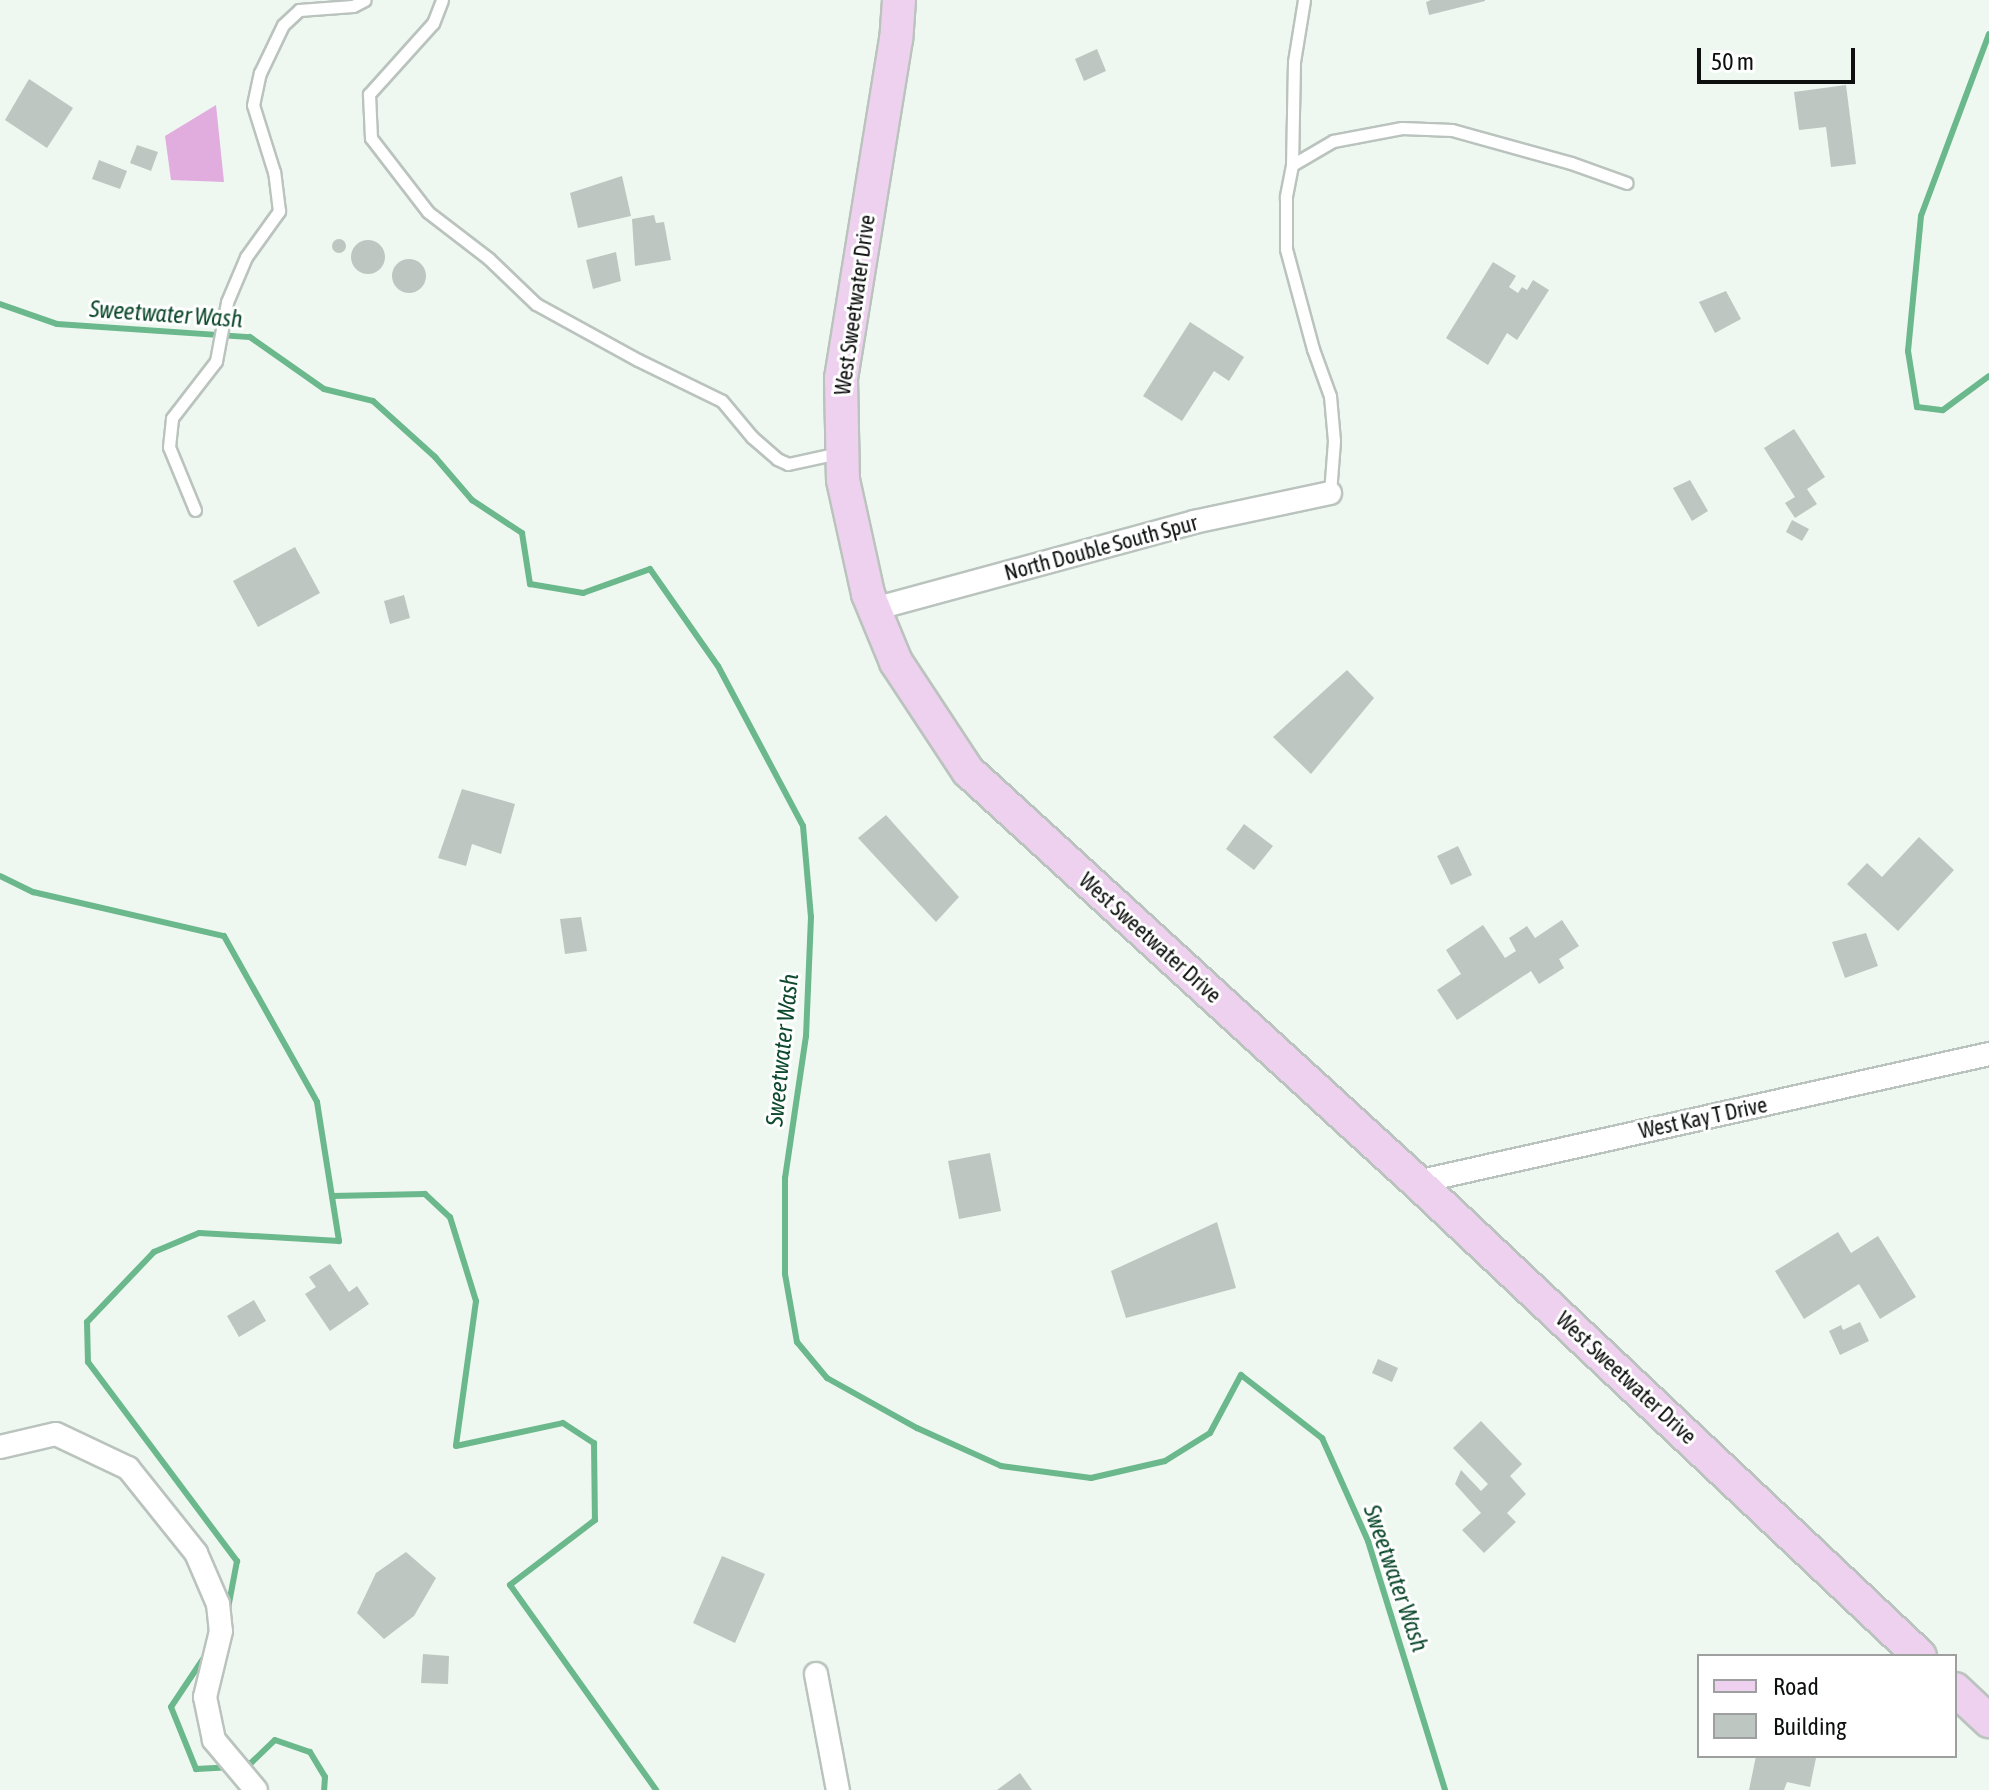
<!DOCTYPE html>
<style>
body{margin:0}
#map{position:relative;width:1989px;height:1790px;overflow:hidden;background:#eef8f1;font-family:"Asap Condensed",sans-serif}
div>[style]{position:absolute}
.green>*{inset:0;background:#e1addf}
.stream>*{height:6px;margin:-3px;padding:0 3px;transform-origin:3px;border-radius:3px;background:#6bb88c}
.building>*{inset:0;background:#bdc6c0}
.round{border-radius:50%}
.roads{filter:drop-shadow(2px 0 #bac3bd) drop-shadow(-2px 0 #bac3bd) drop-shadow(0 2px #bac3bd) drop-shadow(0 -2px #bac3bd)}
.lane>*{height:11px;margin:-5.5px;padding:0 5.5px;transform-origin:5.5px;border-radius:5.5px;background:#fff}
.street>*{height:22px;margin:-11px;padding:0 11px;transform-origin:11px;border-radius:11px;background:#fff}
.secondary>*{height:32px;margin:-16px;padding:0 16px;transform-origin:16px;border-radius:16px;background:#eed1ee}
span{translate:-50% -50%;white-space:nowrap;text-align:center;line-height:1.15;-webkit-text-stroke:6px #fff;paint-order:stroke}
.street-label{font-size:22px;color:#0d100e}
.water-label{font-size:24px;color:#0e4a2d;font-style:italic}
.legend{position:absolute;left:1697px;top:1654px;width:260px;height:104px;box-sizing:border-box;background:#fff;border:2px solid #9e9f9f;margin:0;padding:10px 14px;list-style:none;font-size:24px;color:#0d100e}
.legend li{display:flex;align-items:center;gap:16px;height:40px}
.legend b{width:40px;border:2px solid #9e9f9f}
.scale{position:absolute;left:1697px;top:48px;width:158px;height:36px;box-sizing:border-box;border:4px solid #0d100e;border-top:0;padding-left:10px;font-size:24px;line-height:28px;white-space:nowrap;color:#0d100e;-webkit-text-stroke:6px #fff;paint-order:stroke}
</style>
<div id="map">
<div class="green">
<i style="clip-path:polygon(216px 105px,224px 182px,171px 180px,165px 136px)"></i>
</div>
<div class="stream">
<i style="left:1989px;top:34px;width:194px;rotate:110.5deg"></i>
<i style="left:1921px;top:216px;width:136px;rotate:95.5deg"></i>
<i style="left:1908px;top:351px;width:57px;rotate:80.9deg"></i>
<i style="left:1917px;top:407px;width:26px;rotate:7deg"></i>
<i style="left:1943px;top:410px;width:57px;rotate:-36.5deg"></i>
<i style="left:0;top:304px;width:60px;rotate:19.3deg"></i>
<i style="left:57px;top:324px;width:193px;rotate:3.9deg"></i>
<i style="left:250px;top:337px;width:90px;rotate:35.1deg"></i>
<i style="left:324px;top:389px;width:50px;rotate:13.8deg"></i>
<i style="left:373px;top:401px;width:84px;rotate:42.1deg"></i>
<i style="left:435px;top:457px;width:57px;rotate:49.3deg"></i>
<i style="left:472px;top:500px;width:60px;rotate:33.4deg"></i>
<i style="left:522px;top:533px;width:52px;rotate:81.1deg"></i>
<i style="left:530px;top:584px;width:54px;rotate:9.6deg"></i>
<i style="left:583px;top:593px;width:71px;rotate:-19.7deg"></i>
<i style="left:650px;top:569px;width:118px;rotate:55deg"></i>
<i style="left:718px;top:666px;width:181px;rotate:62deg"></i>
<i style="left:803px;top:826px;width:91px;rotate:85deg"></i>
<i style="left:811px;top:917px;width:119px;rotate:92.4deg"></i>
<i style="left:806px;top:1036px;width:144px;rotate:98.4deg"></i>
<i style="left:785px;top:1178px;width:96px;rotate:90deg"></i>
<i style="left:785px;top:1274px;width:69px;rotate:80deg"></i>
<i style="left:797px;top:1342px;width:47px;rotate:50.2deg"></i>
<i style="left:827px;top:1378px;width:103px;rotate:29.1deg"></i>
<i style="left:917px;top:1428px;width:92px;rotate:24.3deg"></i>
<i style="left:1001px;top:1466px;width:91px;rotate:7.6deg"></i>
<i style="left:1091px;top:1478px;width:76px;rotate:-12.9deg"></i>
<i style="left:1165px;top:1461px;width:53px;rotate:-31.9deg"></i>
<i style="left:1210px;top:1433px;width:66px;rotate:-61.9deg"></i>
<i style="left:1241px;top:1375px;width:103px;rotate:37.9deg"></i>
<i style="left:1322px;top:1438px;width:113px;rotate:65.9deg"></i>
<i style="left:1368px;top:1541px;width:261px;rotate:72.8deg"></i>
<i style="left:0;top:876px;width:37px;rotate:26deg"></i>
<i style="left:33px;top:892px;width:196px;rotate:13deg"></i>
<i style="left:224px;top:936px;width:190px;rotate:60.7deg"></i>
<i style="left:317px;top:1102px;width:141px;rotate:81deg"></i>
<i style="left:339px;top:1241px;width:140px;rotate:-176.7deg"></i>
<i style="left:199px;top:1233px;width:49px;rotate:157.1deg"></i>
<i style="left:154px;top:1252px;width:97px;rotate:133.7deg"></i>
<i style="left:87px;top:1322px;width:40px;rotate:88.6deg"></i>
<i style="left:88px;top:1362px;width:249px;rotate:53.2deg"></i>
<i style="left:237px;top:1561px;width:54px;rotate:100.7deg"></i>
<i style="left:332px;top:1196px;width:93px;rotate:-1.2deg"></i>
<i style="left:425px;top:1194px;width:34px;rotate:43deg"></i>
<i style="left:450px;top:1217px;width:88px;rotate:72.8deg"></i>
<i style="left:476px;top:1301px;width:146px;rotate:97.9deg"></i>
<i style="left:456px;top:1446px;width:109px;rotate:-12.1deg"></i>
<i style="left:563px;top:1423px;width:37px;rotate:33deg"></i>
<i style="left:594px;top:1443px;width:77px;rotate:89.3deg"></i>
<i style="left:595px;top:1520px;width:107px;rotate:142.6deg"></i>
<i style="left:510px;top:1585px;width:252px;rotate:54.5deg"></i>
<i style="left:205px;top:1656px;width:61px;rotate:123.7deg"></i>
<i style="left:171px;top:1707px;width:67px;rotate:68deg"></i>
<i style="left:196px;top:1769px;width:33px;rotate:-3deg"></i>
<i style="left:244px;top:1764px;width:7px;rotate:-8deg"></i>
<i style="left:251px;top:1763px;width:33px;rotate:-44deg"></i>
<i style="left:275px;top:1740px;width:37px;rotate:19deg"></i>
<i style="left:310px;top:1752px;width:29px;rotate:59deg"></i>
<i style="left:325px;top:1777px;width:13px;rotate:94deg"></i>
</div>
<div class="building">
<i style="clip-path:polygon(1431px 0,1485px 0,1485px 1px,1429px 15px,1426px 2px)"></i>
<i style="clip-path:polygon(1097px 49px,1106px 71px,1084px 81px,1075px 59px)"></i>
<i style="clip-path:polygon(29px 79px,73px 108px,47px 148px,5px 120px)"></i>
<i style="clip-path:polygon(1846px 85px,1856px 164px,1831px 167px,1826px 127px,1799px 130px,1794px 92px)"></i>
<i style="clip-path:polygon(137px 145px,158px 152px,151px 171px,130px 163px)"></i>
<i style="clip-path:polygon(99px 160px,127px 171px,120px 189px,92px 179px)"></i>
<i style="clip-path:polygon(622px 176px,631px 216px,578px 228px,570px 193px)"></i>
<i style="clip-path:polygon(654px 215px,656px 223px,664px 222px,671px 260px,635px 266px,632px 219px)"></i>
<i class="round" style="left:332px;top:239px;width:14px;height:14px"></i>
<i class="round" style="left:351px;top:240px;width:34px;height:34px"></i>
<i style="clip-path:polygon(616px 252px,621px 281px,593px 289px,586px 260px)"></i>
<i class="round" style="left:392px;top:259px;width:34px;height:34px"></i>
<i style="clip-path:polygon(1493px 262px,1516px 276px,1509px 287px,1518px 293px,1522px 287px,1527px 290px,1533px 280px,1549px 290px,1517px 340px,1507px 333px,1488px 365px,1446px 338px)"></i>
<i style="clip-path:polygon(1726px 291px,1741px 319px,1715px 333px,1699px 302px)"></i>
<i style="clip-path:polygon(1190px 322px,1244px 357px,1229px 381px,1214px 371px,1182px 421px,1143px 396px)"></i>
<i style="clip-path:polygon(1794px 429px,1825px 477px,1807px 489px,1817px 504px,1795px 518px,1785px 503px,1795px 497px,1764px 448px)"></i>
<i style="clip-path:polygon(1690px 480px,1708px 511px,1692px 521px,1673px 488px)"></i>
<i style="clip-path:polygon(1792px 520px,1809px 529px,1802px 541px,1786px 532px)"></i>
<i style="clip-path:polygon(295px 547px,320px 593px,258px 627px,233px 581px)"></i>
<i style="clip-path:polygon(404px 595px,410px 618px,390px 624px,384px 601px)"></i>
<i style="clip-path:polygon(1347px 670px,1374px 698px,1311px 774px,1273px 737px)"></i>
<i style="clip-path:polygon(462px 789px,515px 804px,501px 854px,472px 844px,466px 866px,438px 858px)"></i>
<i style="clip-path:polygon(886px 815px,959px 897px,936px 922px,858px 838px)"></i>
<i style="clip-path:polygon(1244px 824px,1273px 846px,1254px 870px,1226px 849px)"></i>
<i style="clip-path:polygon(1919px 837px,1954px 870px,1898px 931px,1847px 884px,1867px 863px,1882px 877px)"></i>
<i style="clip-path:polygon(1458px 846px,1472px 875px,1451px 885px,1437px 856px)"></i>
<i style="clip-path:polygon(581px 917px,587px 951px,565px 954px,560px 919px)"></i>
<i style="clip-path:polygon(1562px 920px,1579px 946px,1559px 959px,1564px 968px,1539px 984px,1531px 971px,1457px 1020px,1437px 990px,1461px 974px,1446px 950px,1483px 925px,1505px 958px,1516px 951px,1509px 938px,1527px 926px,1535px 938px)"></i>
<i style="clip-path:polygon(1866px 933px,1878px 966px,1845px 978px,1832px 942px)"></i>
<i style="clip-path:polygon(990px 1153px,1001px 1211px,959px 1219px,948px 1161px)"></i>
<i style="clip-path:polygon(1217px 1222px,1236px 1288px,1126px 1318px,1111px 1271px)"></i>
<i style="clip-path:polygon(1838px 1232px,1851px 1253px,1878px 1236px,1916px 1297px,1880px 1319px,1859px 1284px,1804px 1319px,1775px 1271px)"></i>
<i style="clip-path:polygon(330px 1264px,349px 1292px,357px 1286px,369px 1304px,330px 1331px,305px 1294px,316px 1287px,309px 1277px)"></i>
<i style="clip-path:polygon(254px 1300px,266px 1321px,239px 1337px,227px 1316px)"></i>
<i style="clip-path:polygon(1860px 1322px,1869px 1341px,1840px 1355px,1829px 1331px,1841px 1325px,1843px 1330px)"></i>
<i style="clip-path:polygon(1378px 1359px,1398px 1368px,1392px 1382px,1372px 1373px)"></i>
<i style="clip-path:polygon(1481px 1421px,1522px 1464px,1510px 1476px,1526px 1494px,1507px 1513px,1516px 1522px,1484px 1553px,1462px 1530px,1481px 1513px,1455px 1484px,1461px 1470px,1481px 1491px,1488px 1484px,1453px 1448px)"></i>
<i style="clip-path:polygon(406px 1552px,436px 1578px,414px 1616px,384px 1639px,357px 1613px,376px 1573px)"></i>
<i style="clip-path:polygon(722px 1556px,765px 1574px,735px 1643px,693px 1623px)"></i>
<i style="clip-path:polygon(423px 1654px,449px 1656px,448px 1684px,421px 1683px)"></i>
<i style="clip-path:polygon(1756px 1756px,1816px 1758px,1810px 1787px,1787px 1782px,1784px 1790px,1749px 1790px)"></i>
<i style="clip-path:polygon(1020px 1773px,1032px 1790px,997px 1790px)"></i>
</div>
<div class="roads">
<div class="lane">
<i style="left:442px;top:0;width:25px;rotate:111deg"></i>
<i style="left:433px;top:23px;width:96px;rotate:132deg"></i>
<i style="left:369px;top:94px;width:44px;rotate:87.4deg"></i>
<i style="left:371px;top:138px;width:93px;rotate:52.4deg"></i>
<i style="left:428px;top:212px;width:77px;rotate:37.6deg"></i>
<i style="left:489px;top:259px;width:65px;rotate:43.8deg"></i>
<i style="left:536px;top:304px;width:116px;rotate:28.8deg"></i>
<i style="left:638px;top:360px;width:93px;rotate:26deg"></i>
<i style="left:722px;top:401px;width:47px;rotate:50.2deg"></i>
<i style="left:752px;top:437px;width:33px;rotate:41deg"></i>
<i style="left:777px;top:459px;width:12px;rotate:24deg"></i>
<i style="left:788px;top:464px;width:51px;rotate:-12.4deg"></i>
<i style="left:1304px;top:0;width:63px;rotate:99.2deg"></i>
<i style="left:1294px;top:62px;width:103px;rotate:91.1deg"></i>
<i style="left:1292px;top:165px;width:33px;rotate:101deg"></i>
<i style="left:1286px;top:197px;width:52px;rotate:90deg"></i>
<i style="left:1286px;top:249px;width:104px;rotate:74.9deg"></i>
<i style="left:1313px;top:349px;width:50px;rotate:70.1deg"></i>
<i style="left:1330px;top:396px;width:45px;rotate:84.9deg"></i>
<i style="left:1334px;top:441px;width:52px;rotate:94.4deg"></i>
<i style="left:1292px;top:165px;width:48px;rotate:-30.3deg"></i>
<i style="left:1333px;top:141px;width:70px;rotate:-10.7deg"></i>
<i style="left:1402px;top:128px;width:50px;rotate:2.3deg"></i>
<i style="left:1452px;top:130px;width:123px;rotate:15.5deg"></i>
<i style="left:1571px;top:163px;width:59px;rotate:19.7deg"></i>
<i style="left:195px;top:510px;width:68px;rotate:-112.4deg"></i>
<i style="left:169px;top:447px;width:29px;rotate:-84deg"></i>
<i style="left:172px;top:418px;width:72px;rotate:-52.3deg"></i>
<i style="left:216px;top:361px;width:60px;rotate:-79.4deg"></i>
<i style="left:227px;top:302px;width:49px;rotate:-67.1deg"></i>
<i style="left:246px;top:257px;width:57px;rotate:-54.3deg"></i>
<i style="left:279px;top:211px;width:39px;rotate:-97deg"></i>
<i style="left:274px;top:172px;width:70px;rotate:-107.4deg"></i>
<i style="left:253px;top:105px;width:33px;rotate:-78deg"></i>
<i style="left:260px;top:73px;width:53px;rotate:-64.4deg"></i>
<i style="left:283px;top:25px;width:22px;rotate:-43deg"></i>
<i style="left:299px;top:10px;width:54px;rotate:-4.2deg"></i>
<i style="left:353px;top:6px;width:13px;rotate:-27deg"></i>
</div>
<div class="street">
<i style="left:874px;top:609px;width:332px;rotate:-15.2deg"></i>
<i style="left:1194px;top:522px;width:139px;rotate:-12deg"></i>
<i style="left:1417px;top:1182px;width:586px;rotate:-12.61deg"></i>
<i style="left:0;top:1447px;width:57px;rotate:-13.1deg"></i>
<i style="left:56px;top:1434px;width:80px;rotate:25.3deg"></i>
<i style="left:128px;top:1468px;width:109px;rotate:51.3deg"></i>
<i style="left:196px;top:1553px;width:56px;rotate:66.7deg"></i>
<i style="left:218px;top:1604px;width:27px;rotate:84deg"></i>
<i style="left:221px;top:1631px;width:68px;rotate:103.6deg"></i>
<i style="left:205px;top:1697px;width:44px;rotate:78.2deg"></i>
<i style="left:214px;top:1740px;width:65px;rotate:50deg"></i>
<i style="left:816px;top:1674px;width:118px;rotate:79.3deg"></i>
</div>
<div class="secondary">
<i style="left:899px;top:0;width:39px;rotate:94deg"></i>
<i style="left:896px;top:39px;width:343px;rotate:99.2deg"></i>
<i style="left:841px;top:378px;width:102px;rotate:88.9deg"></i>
<i style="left:843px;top:480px;width:117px;rotate:77.6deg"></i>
<i style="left:868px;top:594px;width:74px;rotate:67.6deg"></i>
<i style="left:896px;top:662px;width:131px;rotate:56.6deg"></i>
<i style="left:968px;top:771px;width:609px;rotate:42.47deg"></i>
<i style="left:1417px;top:1182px;width:691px;rotate:43.3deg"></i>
<i style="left:1955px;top:1689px;width:47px;rotate:43.3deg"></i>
</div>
</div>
<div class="street-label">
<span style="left:855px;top:305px;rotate:-82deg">West Sweetwater Drive</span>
<span style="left:1101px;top:548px;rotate:-15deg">North Double South Spur</span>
<span style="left:1150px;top:938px;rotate:42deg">West Sweetwater Drive</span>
<span style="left:1703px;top:1118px;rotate:-12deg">West Kay T Drive</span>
<span style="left:1626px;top:1378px;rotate:43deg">West Sweetwater Drive</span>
</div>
<div class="water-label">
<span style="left:166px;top:314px;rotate:4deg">Sweetwater Wash</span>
<span style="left:782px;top:1050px;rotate:-84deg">Sweetwater Wash</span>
<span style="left:1396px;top:1578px;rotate:71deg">Sweetwater Wash</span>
</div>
<ul class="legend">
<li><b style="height:10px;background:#eed1ee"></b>Road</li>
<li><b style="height:22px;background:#bdc6c0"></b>Building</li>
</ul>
<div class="scale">50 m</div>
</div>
